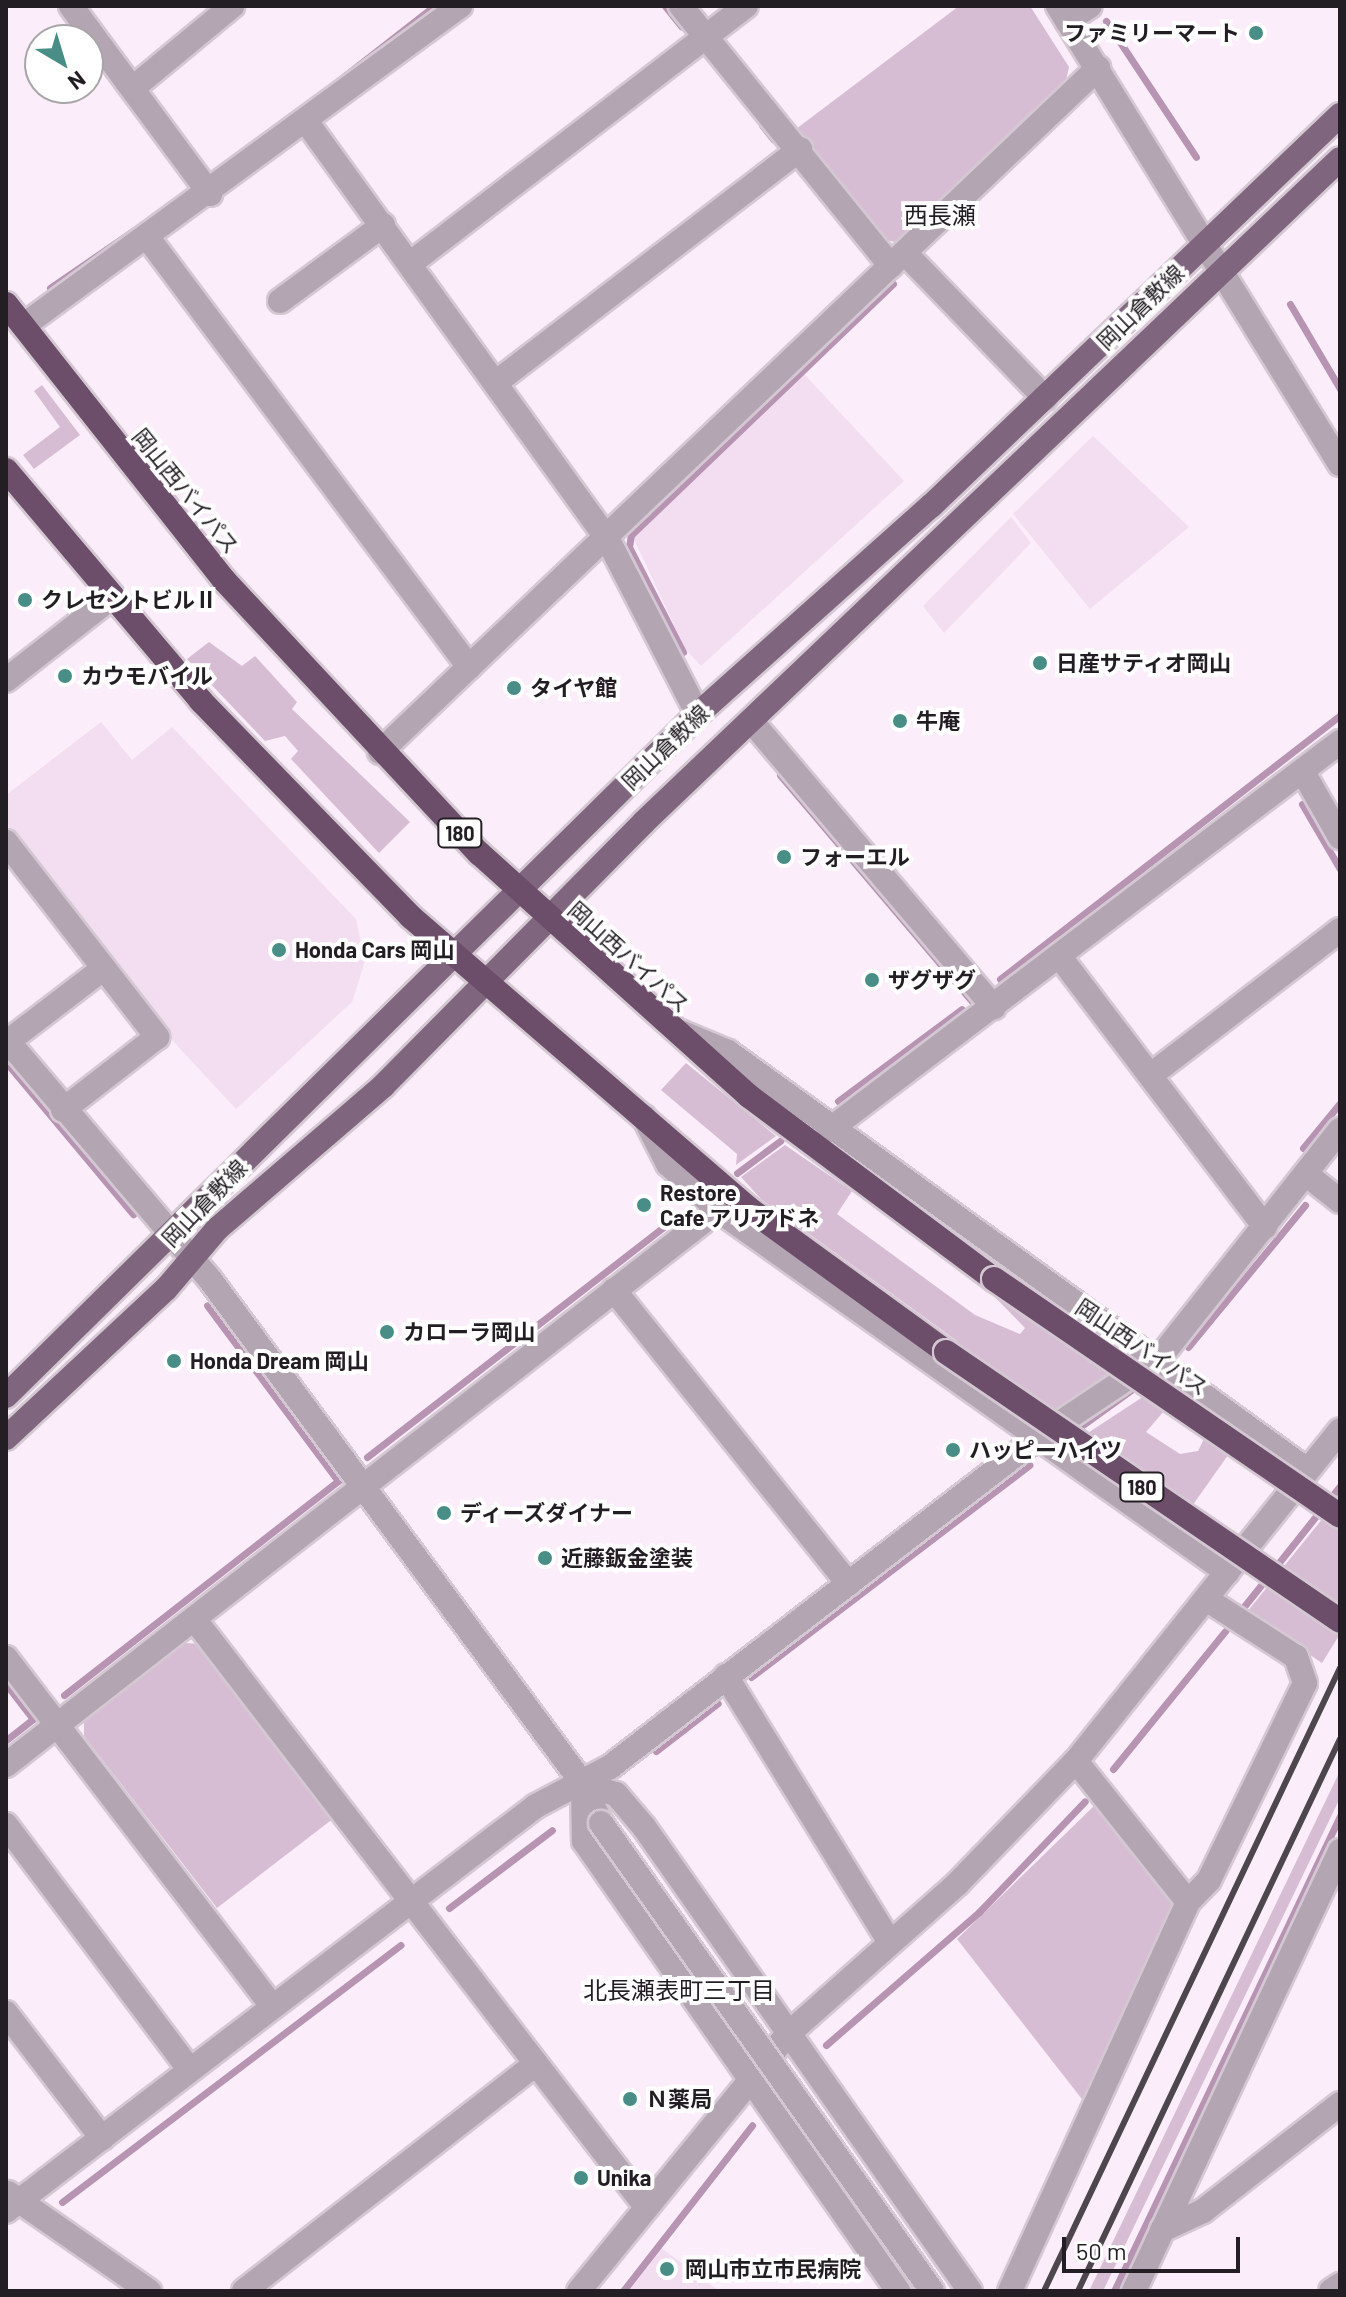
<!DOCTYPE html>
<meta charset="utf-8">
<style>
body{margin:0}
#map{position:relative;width:1346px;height:2297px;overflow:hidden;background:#fbedf9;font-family:Barlow,"Noto Sans JP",sans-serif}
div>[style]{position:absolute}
.built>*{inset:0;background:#f3def1}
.green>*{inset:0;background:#d7bdd4}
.stream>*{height:7px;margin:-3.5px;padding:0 3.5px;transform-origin:3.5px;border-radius:3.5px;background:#b694b2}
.roads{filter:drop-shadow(2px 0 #d4c8d2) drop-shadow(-2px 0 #d4c8d2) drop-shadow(0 2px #d4c8d2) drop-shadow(0 -2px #d4c8d2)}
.minor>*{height:24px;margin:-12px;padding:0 12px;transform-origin:12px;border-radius:12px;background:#b4a5b3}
.major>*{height:24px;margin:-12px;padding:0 12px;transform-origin:12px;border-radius:12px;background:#80657e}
.highway>*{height:24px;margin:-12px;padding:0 12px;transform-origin:12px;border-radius:12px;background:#6d4e6a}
.rail>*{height:6px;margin:-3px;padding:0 3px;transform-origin:3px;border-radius:3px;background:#4d474d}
.bridges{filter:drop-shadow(2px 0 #d4c8d2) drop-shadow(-2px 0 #d4c8d2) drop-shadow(0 2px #d4c8d2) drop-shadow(0 -2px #d4c8d2)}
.minor-bridge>*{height:24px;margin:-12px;padding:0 12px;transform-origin:12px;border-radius:12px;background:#b4a5b3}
.highway-bridge>*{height:24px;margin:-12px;padding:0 12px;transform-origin:12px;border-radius:12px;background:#6d4e6a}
.dots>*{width:22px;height:22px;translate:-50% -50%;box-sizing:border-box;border:4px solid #fff;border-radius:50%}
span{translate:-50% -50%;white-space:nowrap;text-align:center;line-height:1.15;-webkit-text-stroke:8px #fff;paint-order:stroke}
.shield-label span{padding:2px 6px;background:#fff;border:2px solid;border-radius:6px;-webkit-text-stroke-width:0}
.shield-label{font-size:20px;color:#231e23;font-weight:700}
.poi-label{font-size:22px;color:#231e23;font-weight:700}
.right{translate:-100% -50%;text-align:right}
.left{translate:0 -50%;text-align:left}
.street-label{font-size:22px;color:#231e23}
.neighbourhood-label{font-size:24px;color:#231e23}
.frame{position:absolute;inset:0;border:8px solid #231e23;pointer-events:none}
.north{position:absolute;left:24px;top:24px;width:80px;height:80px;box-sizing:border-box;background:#fff;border:2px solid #a7a5a7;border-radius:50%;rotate:142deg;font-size:22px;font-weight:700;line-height:32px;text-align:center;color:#231e23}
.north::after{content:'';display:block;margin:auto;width:28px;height:36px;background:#498e86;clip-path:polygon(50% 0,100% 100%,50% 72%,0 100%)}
.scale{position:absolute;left:1062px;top:2237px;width:178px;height:36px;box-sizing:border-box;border:4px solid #231e23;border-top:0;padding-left:10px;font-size:24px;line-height:28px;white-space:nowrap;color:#231e23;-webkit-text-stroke:6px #fff;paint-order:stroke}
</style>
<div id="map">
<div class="built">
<i style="clip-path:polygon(804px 374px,904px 481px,701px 666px,685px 649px,633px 537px)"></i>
<i style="clip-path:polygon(1093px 436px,1189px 527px,1090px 609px,1013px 514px)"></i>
<i style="clip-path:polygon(1011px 517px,1031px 543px,944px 633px,923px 606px)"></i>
<i style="clip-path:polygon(101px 722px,132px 760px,172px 727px,356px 919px,365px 961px,352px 1002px,236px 1109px,172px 1040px,6px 823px,6px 795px)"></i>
<i style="clip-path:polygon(660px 2247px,719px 2291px,628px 2291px)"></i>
</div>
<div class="green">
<i style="clip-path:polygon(959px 6px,1030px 6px,1069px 67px,1065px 85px,900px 243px,885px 240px,796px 129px)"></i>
<i style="clip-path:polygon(42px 385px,80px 435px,34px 469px,23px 455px,60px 427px,34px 391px)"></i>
<i style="clip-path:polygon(209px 642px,242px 666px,255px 656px,297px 702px,292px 709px,410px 822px,379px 853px,291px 759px,298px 751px,285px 736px,265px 741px,187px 659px)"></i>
<i style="clip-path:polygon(686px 1063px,776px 1136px,736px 1165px,737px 1154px,661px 1090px)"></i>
<i style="clip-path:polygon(785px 1145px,852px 1191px,837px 1214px,975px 1315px,1020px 1334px,1025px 1328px,991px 1293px,1007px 1271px,1133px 1359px,1033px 1424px,943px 1364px,957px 1341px,761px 1199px,741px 1177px)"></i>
<i style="clip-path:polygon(1167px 1381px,1182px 1390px,1146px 1432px,1180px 1454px,1198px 1451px,1216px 1415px,1243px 1434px,1180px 1523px,1065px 1448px)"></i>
<i style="clip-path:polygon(1340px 1497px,1340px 1634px,1322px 1663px,1247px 1612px)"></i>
<i style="clip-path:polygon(185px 1643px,201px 1644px,334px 1818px,217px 1908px,84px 1736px,84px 1721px)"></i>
<i style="clip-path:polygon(1340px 1771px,1340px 1798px,1103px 2291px,1089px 2291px)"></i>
<i style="clip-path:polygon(1096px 1804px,1173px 1902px,1173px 1915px,1085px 2103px,957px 1939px)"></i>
</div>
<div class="stream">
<i style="left:665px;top:6px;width:26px;rotate:51deg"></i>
<i style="left:1106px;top:21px;width:163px;rotate:56.5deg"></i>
<i style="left:338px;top:81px;width:122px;rotate:-38deg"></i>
<i style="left:762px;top:125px;width:18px;rotate:52deg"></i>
<i style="left:50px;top:288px;width:102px;rotate:-34.6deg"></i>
<i style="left:1290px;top:304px;width:99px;rotate:59.5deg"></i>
<i style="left:683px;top:652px;width:118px;rotate:-117.2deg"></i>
<i style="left:629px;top:547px;width:12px;rotate:-81deg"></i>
<i style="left:631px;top:535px;width:363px;rotate:-43.8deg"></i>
<i style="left:780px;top:775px;width:297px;rotate:49.7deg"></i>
<i style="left:1302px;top:804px;width:75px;rotate:59.7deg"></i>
<i style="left:1000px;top:979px;width:430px;rotate:-37.8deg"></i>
<i style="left:10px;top:1067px;width:192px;rotate:50.1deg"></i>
<i style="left:838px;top:1101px;width:154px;rotate:-36.6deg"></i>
<i style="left:1303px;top:1148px;width:58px;rotate:-50.6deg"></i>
<i style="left:737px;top:1173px;width:54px;rotate:-36.7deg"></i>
<i style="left:1188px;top:1347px;width:184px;rotate:-50.5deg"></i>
<i style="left:1073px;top:1432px;width:80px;rotate:-35.9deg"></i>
<i style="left:367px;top:1457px;width:396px;rotate:-37.8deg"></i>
<i style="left:1242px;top:1609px;width:157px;rotate:-51.5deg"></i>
<i style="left:751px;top:1677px;width:350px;rotate:-37.3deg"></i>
<i style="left:6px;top:1684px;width:44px;rotate:52.4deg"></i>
<i style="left:33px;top:1719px;width:34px;rotate:142deg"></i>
<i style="left:64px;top:1695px;width:348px;rotate:-38deg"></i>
<i style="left:338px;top:1481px;width:219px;rotate:-126.7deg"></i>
<i style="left:656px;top:1751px;width:78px;rotate:-37.7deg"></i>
<i style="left:1113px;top:1769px;width:178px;rotate:-50.9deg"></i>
<i style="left:449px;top:1908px;width:129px;rotate:-37.1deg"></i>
<i style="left:826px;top:2045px;width:203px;rotate:-41deg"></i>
<i style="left:979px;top:1912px;width:153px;rotate:-46.3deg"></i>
<i style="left:62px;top:2202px;width:425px;rotate:-37.2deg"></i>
<i style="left:623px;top:2291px;width:210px;rotate:-52.1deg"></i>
<i style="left:1114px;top:2291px;width:526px;rotate:-64.56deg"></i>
</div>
<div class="roads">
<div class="minor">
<i style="left:71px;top:6px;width:234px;rotate:53.5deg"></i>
<i style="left:681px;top:6px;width:334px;rotate:51.1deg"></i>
<i style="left:1058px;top:6px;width:538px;rotate:58.38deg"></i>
<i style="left:1067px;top:21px;width:27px;rotate:-33deg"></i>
<i style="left:133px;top:88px;width:129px;rotate:-39.6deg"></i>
<i style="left:308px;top:124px;width:513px;rotate:54.2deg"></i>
<i style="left:608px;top:540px;width:196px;rotate:62.7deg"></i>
<i style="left:148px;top:238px;width:536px;rotate:53.19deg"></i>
<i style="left:469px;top:667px;width:869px;rotate:-43.6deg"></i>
<i style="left:905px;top:253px;width:202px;rotate:46deg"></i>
<i style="left:411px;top:263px;width:422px;rotate:-37.5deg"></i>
<i style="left:280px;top:301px;width:128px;rotate:-36.4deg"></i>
<i style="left:23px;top:326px;width:542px;rotate:-36.21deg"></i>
<i style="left:498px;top:381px;width:381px;rotate:-37.5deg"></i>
<i style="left:6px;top:680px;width:133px;rotate:-38deg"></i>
<i style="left:752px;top:722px;width:374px;rotate:49.7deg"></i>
<i style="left:380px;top:752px;width:123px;rotate:-43.7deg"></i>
<i style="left:1303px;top:772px;width:75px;rotate:60.4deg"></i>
<i style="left:6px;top:842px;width:247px;rotate:52.2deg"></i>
<i style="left:157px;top:1037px;width:119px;rotate:142.2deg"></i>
<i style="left:1060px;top:957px;width:339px;rotate:52.8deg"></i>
<i style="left:680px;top:1032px;width:52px;rotate:22.6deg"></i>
<i style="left:728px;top:1052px;width:714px;rotate:35.83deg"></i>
<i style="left:6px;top:1039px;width:317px;rotate:49.7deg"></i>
<i style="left:211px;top:1281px;width:626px;rotate:53.51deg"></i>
<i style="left:583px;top:1784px;width:43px;rotate:65.2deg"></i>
<i style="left:6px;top:1043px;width:123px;rotate:-37.4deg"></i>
<i style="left:1151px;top:1075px;width:238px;rotate:-37.5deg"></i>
<i style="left:644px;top:1117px;width:53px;rotate:62.9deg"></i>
<i style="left:668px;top:1164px;width:68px;rotate:42.6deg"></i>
<i style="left:718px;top:1210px;width:625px;rotate:35.42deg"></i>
<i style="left:829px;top:1130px;width:642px;rotate:-37.21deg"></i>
<i style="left:1306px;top:1174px;width:43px;rotate:38.5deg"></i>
<i style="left:614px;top:1290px;width:376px;rotate:51.4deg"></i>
<i style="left:195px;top:1620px;width:737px;rotate:52.45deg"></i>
<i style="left:6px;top:1658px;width:439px;rotate:52.6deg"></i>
<i style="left:726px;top:1676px;width:313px;rotate:58.4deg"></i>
<i style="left:6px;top:1765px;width:903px;rotate:-37.94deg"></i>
<i style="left:583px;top:1784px;width:34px;rotate:17deg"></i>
<i style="left:616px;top:1794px;width:43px;rotate:49.7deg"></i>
<i style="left:644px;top:1827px;width:567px;rotate:54.91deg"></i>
<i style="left:583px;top:1786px;width:55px;rotate:89deg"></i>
<i style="left:584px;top:1841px;width:549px;rotate:55.09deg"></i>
<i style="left:6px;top:1825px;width:306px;rotate:53.1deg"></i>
<i style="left:1188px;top:1902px;width:30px;rotate:-46deg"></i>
<i style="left:1209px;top:1880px;width:219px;rotate:-64deg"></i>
<i style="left:1305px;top:1683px;width:28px;rotate:-109deg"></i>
<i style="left:1296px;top:1657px;width:107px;rotate:-147.2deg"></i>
<i style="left:6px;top:2013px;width:158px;rotate:52.5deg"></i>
<i style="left:8px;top:2193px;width:172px;rotate:34.8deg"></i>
<i style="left:6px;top:2211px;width:667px;rotate:-37.39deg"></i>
<i style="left:536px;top:1806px;width:84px;rotate:-27.8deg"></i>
<i style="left:610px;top:1767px;width:538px;rotate:-37.59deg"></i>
<i style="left:1036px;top:1439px;width:151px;rotate:-33.7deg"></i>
<i style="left:1162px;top:1355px;width:287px;rotate:-51.7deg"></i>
<i style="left:1162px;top:2230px;width:45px;rotate:-24.9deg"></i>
<i style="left:1203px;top:2211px;width:174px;rotate:-38deg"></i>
<i style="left:244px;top:2291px;width:365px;rotate:-37.9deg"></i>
<i style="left:579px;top:2291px;width:330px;rotate:-50.9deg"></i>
<i style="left:787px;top:2035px;width:229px;rotate:-41.6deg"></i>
<i style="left:958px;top:1883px;width:170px;rotate:-46deg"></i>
<i style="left:1076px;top:1761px;width:423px;rotate:-51.4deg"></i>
<i style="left:1010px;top:2291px;width:428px;rotate:-65.4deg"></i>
<i style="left:1188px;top:1902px;width:180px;rotate:-128.5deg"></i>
<i style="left:1134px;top:2291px;width:486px;rotate:-64.9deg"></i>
<i style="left:1331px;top:2291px;width:11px;rotate:-34deg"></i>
</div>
<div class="major">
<i style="left:6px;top:1396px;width:972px;rotate:-44.58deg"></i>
<i style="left:698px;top:714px;width:312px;rotate:-41.8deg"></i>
<i style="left:931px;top:506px;width:566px;rotate:-43.71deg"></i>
<i style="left:6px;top:1438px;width:219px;rotate:-43deg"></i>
<i style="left:166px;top:1289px;width:79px;rotate:-49.6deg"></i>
<i style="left:217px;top:1229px;width:219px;rotate:-40.7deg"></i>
<i style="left:383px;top:1086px;width:371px;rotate:-45.3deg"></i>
<i style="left:644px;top:822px;width:961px;rotate:-43.61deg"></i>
</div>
<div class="highway">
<i style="left:6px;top:304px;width:352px;rotate:51.7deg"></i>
<i style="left:224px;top:580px;width:374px;rotate:47deg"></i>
<i style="left:479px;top:853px;width:363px;rotate:42deg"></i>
<i style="left:749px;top:1096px;width:306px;rotate:36.8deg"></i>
<i style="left:6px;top:470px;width:302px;rotate:49.8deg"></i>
<i style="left:201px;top:701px;width:301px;rotate:45.8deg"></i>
<i style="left:411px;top:917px;width:445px;rotate:40.8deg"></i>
<i style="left:748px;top:1208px;width:245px;rotate:36deg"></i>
</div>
</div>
<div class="rail">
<i style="left:1044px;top:2291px;width:690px;rotate:-64.59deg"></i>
<i style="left:1078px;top:2291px;width:611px;rotate:-64.61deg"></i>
</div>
<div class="bridges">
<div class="minor-bridge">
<i style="left:601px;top:1823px;width:573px;rotate:54.73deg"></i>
</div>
<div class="highway-bridge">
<i style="left:994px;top:1279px;width:419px;rotate:34.4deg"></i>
<i style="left:946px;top:1352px;width:477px;rotate:34.3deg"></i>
</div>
</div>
<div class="dots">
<i style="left:1256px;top:33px;background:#498e86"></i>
<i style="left:25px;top:600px;background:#498e86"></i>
<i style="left:1040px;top:663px;background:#498e86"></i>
<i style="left:65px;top:676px;background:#498e86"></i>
<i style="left:514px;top:688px;background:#498e86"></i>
<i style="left:900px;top:721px;background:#498e86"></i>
<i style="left:784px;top:857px;background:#498e86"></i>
<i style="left:279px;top:950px;background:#498e86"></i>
<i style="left:872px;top:980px;background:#498e86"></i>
<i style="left:644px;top:1205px;background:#498e86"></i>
<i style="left:387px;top:1332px;background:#498e86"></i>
<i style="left:174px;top:1361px;background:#498e86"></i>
<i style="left:953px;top:1450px;background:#498e86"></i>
<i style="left:444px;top:1513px;background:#498e86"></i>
<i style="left:545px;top:1558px;background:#498e86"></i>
<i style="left:630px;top:2099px;background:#498e86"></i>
<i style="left:581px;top:2178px;background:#498e86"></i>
<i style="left:667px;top:2269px;background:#498e86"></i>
</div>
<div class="shield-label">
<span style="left:460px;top:833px">180</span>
<span style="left:1142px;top:1487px">180</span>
</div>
<div class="poi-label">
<span class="right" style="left:1240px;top:33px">ファミリーマート</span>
<span class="left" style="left:41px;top:600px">クレセントビルⅡ</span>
<span class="left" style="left:1056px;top:663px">日産サティオ岡山</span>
<span class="left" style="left:81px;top:676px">カウモバイル</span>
<span class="left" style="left:530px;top:688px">タイヤ館</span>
<span class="left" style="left:916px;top:721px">牛庵</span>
<span class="left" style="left:800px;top:857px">フォーエル</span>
<span class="left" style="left:295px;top:950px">Honda Cars 岡山</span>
<span class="left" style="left:888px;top:980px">ザグザグ</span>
<span class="left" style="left:660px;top:1205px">Restore<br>Cafe アリアドネ</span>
<span class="left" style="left:403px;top:1332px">カローラ岡山</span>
<span class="left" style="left:190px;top:1361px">Honda Dream 岡山</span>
<span class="left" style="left:969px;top:1450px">ハッピーハイツ</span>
<span class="left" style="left:460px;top:1513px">ディーズダイナー</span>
<span class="left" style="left:561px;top:1558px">近藤鈑金塗装</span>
<span class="left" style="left:646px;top:2099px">Ｎ薬局</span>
<span class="left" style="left:597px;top:2178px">Unika</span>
<span class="left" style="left:685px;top:2269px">岡山市立市民病院</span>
</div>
<div class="street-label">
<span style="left:1140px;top:307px;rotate:-44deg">岡山倉敷線</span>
<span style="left:186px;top:491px;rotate:51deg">岡山西バイパス</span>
<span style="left:665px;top:747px;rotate:-44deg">岡山倉敷線</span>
<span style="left:629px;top:957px;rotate:42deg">岡山西バイパス</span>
<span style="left:204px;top:1203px;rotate:-46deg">岡山倉敷線</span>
<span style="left:1142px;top:1347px;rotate:34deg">岡山西バイパス</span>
</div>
<div class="neighbourhood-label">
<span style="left:940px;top:215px">西長瀬</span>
<span style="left:679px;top:1990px">北長瀬表町三丁目</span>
</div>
<div class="frame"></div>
<div class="north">N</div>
<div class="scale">50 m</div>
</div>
